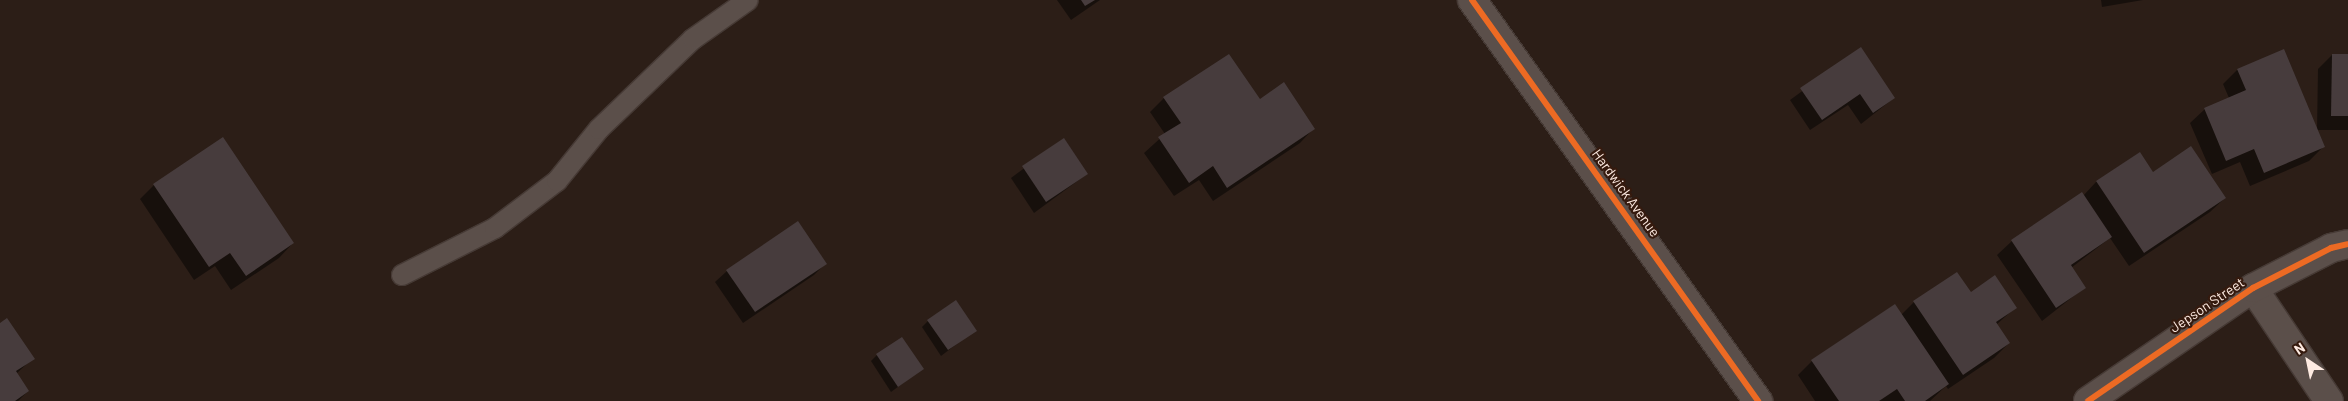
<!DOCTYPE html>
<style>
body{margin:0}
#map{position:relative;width:2348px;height:401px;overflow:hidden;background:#2c1e17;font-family:Barlow,sans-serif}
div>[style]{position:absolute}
.shadow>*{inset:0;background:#0007}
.building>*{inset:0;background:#473c3d}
.roads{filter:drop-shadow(1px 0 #463a35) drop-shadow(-1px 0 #463a35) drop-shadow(0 1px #463a35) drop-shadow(0 -1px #463a35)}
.lane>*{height:20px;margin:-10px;padding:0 10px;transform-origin:10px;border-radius:10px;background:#5b4f4a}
.street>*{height:28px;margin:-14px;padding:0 14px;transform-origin:14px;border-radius:14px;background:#5b4f4a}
.cycleway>*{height:6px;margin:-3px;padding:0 3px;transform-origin:3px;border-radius:3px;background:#ed6a23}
span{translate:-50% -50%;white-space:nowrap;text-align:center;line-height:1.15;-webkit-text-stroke:4.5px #351a0e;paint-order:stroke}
.street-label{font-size:14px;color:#feebe2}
.north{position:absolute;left:2283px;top:336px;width:50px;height:50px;-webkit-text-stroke:4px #351a0e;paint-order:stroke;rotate:326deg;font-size:14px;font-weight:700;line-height:20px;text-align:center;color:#feebe2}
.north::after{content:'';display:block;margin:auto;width:18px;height:22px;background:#feebe2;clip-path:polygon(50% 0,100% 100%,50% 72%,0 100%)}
</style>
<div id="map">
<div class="shadow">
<i style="clip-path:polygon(1057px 0,1100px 0,1071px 20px)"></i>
<i style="clip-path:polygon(2101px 0,2143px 0,2102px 7px)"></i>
<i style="clip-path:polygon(1860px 49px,1894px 98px,1861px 124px,1848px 105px,1810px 130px,1790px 100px)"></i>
<i style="clip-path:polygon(2283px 51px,2323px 147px,2309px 161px,2250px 186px,2240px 162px,2212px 174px,2190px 123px,2205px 109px,2229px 98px,2223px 84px,2237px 70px)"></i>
<i style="clip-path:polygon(2332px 55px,2348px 55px,2348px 130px,2317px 130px,2318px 69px)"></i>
<i style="clip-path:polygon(1164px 98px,1314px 128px,1300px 143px,1213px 201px,1199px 180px,1174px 196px,1144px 153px,1165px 134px,1150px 112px)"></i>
<i style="clip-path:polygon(1064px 139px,1087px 174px,1034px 213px,1011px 178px)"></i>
<i style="clip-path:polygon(2139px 153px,2153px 173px,2225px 198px,2210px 212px,2129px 266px,2110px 238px,2071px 268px,2084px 288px,2042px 321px,1997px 255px,2012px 241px,2081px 194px,2083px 196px,2096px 182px)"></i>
<i style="clip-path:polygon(154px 185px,293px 243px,279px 258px,231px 290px,215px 266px,194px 280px,140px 199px)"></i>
<i style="clip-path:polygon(825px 264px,814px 275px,743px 323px,715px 282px,727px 271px)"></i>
<i style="clip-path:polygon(1957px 273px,1970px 294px,2016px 307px,1996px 325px,2009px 343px,1994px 358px,1948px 389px,1946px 386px,1930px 401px,1815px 401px,1798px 375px,1812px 361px,1901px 315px,1914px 302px)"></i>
<i style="clip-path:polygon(928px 321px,975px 330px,941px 356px,922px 327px)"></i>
<i style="clip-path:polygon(0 325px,33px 358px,16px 374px,28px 391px,18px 401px,0 401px)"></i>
<i style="clip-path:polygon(877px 355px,922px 369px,891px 392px,871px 361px)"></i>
</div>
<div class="building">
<i style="clip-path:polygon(1081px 0,1095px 0,1085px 6px)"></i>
<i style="clip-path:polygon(1861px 47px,1895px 98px,1873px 113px,1860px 94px,1822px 120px,1800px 88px)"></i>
<i style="clip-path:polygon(2284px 49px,2325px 147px,2264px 173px,2254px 149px,2226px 161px,2204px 108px,2246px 90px,2237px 69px)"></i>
<i style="clip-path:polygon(1229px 54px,1260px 99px,1284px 82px,1315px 129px,1227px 188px,1213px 166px,1189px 183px,1158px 137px,1181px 123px,1163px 97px)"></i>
<i style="clip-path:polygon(2332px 54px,2348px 54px,2348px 116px,2331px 116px)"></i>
<i style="clip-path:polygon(223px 137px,294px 243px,246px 276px,230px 253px,209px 267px,153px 184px)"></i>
<i style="clip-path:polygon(1064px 138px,1088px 174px,1046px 202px,1022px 166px)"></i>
<i style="clip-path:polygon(2191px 146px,2226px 198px,2144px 253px,2096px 181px,2140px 152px,2153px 172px)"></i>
<i style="clip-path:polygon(2082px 192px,2112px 237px,2071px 265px,2086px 288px,2056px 308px,2011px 240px)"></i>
<i style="clip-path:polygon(798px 221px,827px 264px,755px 312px,726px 270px)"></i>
<i style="clip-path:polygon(1957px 272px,1971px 292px,1995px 275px,2017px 308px,1996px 322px,2010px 343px,1963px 375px,1913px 301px)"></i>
<i style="clip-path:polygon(956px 300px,977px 331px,948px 350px,927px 320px)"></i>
<i style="clip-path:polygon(1895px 304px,1949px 384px,1925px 401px,1905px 401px,1897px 389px,1879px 401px,1839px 401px,1811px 360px)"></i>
<i style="clip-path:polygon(7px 318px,35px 359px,16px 371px,29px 391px,15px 401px,0 401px,0 323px)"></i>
<i style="clip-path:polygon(902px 337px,924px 369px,898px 387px,876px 354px)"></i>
</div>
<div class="roads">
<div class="lane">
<i style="left:402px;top:275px;width:104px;rotate:-26.8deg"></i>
<i style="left:495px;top:228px;width:78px;rotate:-37.2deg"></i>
<i style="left:557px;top:181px;width:67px;rotate:-51.1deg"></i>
<i style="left:599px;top:129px;width:130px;rotate:-43.8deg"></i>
<i style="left:693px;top:39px;width:67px;rotate:-35.3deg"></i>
</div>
<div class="street">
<i style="left:1472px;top:0;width:493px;rotate:54.5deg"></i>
<i style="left:2253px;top:288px;width:136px;rotate:56.1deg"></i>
<i style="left:2088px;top:401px;width:200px;rotate:-34.4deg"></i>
<i style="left:2253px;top:288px;width:88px;rotate:-27.1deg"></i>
<i style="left:2331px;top:248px;width:17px;rotate:-13deg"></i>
</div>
</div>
<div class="cycleway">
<i style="left:1472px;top:0;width:493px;rotate:54.5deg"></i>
<i style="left:2088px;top:401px;width:200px;rotate:-34.4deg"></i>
<i style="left:2253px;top:288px;width:88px;rotate:-27.1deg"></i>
<i style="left:2331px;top:248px;width:17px;rotate:-13deg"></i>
</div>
<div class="street-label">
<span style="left:1626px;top:193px;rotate:54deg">Hardwick Avenue</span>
<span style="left:2207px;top:305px;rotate:-34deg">Jepson Street</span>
</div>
<div class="north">N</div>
</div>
